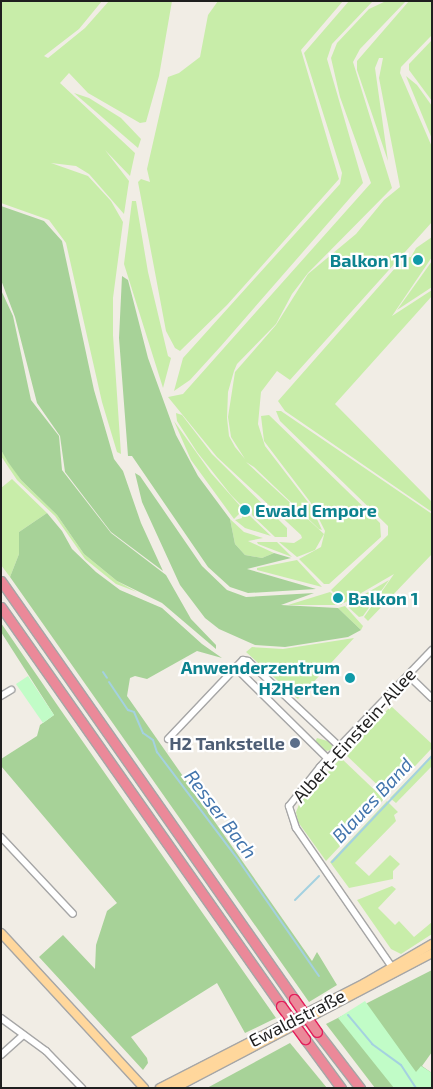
<!DOCTYPE html>
<meta charset="utf-8">
<style>
body{margin:0}
#map{position:relative;width:433px;height:1089px;overflow:hidden;background:#f1ede5;font-family:"Exo 2",sans-serif}
div>[style]{position:absolute}
.grass>*{inset:0;background:#c8eda9}
.forest>*{inset:0;background:#a7d298}
.park>*{inset:0;background:#c1fcc7}
.stream>*{height:2px;margin:-1px;padding:0 1px;transform-origin:1px;border-radius:1px;background:#a4d1e0}
.roads{filter:drop-shadow(1px 0 #a6a6a6) drop-shadow(-1px 0 #a6a6a6) drop-shadow(0 1px #a6a6a6) drop-shadow(0 -1px #a6a6a6)}
.minor>*{height:6px;margin:-3px;padding:0 3px;transform-origin:3px;border-radius:3px;background:#fff}
.major>*{height:8px;margin:-4px;padding:0 4px;transform-origin:4px;border-radius:4px;background:#ffd79c}
.highway>*{height:9px;margin:-4.5px;padding:0 4.5px;transform-origin:4.5px;border-radius:4.5px;background:#eb8999}
.bridges{filter:drop-shadow(1px 0 #e41d5b) drop-shadow(-1px 0 #e41d5b) drop-shadow(0 1px #e41d5b) drop-shadow(0 -1px #e41d5b)}
.highway-bridge>*{height:9px;margin:-4.5px;padding:0 4.5px;transform-origin:4.5px;border-radius:4.5px;background:#eb8999}
.dots>*{width:14px;height:14px;translate:-50% -50%;box-sizing:border-box;border:2px solid #fff;border-radius:50%}
span{translate:-50% -50%;white-space:nowrap;text-align:center;line-height:1.15;-webkit-text-stroke:4.5px #fff;paint-order:stroke}
.culture-label{font-size:18px;color:#0d838f;font-weight:700}
.right{translate:-100% -50%;text-align:right}
.left{translate:0 -50%;text-align:left}
.street-label{font-size:18px;color:#1f1f1f}
.service-label{font-size:18px;color:#4e5e75;font-weight:700}
.water-label{font-size:19px;color:#4375ad;font-style:italic}
.frame{position:absolute;inset:0;border:2px solid #1f1f1f;pointer-events:none}
</style>
<div id="map">
<div class="grass">
<i style="clip-path:polygon(1px 1px,102px 1px,79px 29px,44px 56px,48px 58px,85px 28px,109px 1px,172px 1px,159px 76px,146px 122px,140px 123px,88px 93px,69px 73px,60px 83px,135px 153px,130px 176px,105px 150px,129px 181px,124px 214px,89px 174px,76px 166px,51px 163px,88px 176px,111px 201px,123px 222px,113px 298px,113px 335px,121px 454px,117px 452px,102px 402px,66px 243px,49px 220px,1px 203px)"></i>
<i style="clip-path:polygon(218px 1px,343px 1px,301px 50px,339px 179px,227px 305px,180px 351px,175px 348px,166px 331px,138px 182px,141px 179px,150px 182px,147px 169px,168px 77px,179px 73px,200px 57px,208px 15px)"></i>
<i style="clip-path:polygon(349px 1px,373px 1px,332px 44px,327px 59px,363px 183px,221px 346px,190px 380px,174px 391px,183px 358px,340px 184px,342px 173px,304px 53px)"></i>
<i style="clip-path:polygon(386px 1px,406px 1px,360px 49px,353px 62px,392px 188px,308px 273px,292px 294px,276px 324px,237px 364px,234px 371px,228px 392px,227px 418px,229px 436px,235px 447px,245px 459px,231px 437px,228px 417px,235px 372px,276px 325px,308px 274px,356px 234px,384px 200px,400px 187px,379px 78px,383px 58px,379px 58px,375px 68px,388px 161px,357px 70px,357px 61px,409px 1px,432px 1px,432px 35px,401px 67px,400px 73px,432px 147px,432px 222px,290px 380px,277px 371px,261px 392px,258px 424px,265px 446px,311px 506px,322px 530px,319px 529px,254px 467px,246px 462px,324px 534px,315px 550px,297px 557px,279px 542px,294px 543px,302px 538px,301px 535px,217px 457px,168px 397px,183px 394px,371px 183px,340px 97px,331px 58px,337px 43px,369px 9px)"></i>
<i style="clip-path:polygon(432px 40px,432px 101px,409px 70px,409px 64px)"></i>
<i style="clip-path:polygon(406px 76px,417px 85px,432px 106px,432px 139px)"></i>
<i style="clip-path:polygon(74px 93px,89px 98px,121px 118px,141px 139px,138px 148px)"></i>
<i style="clip-path:polygon(132px 201px,136px 201px,148px 272px,168px 356px,171px 358px,163px 388px,124px 264px)"></i>
<i style="clip-path:polygon(432px 237px,432px 257px,392px 316px,432px 290px,432px 296px,335px 404px,432px 502px,432px 512px,285px 411px,278px 401px,404px 258px,411px 257px,416px 248px)"></i>
<i style="clip-path:polygon(432px 261px,432px 287px,397px 310px)"></i>
<i style="clip-path:polygon(276px 411px,281px 411px,432px 514px,432px 554px,368px 621px,364px 617px,394px 574px,344px 603px,331px 590px,388px 535px,388px 526px,280px 421px)"></i>
<i style="clip-path:polygon(176px 413px,182px 415px,212px 454px,287px 528px,287px 537px,275px 537px,252px 515px,252px 510px,245px 503px,242px 506px,231px 495px,197px 452px,177px 421px)"></i>
<i style="clip-path:polygon(269px 415px,380px 523px,381px 537px,329px 584px,324px 584px,299px 559px,321px 547px,325px 531px,311px 503px,264px 441px,261px 416px)"></i>
<i style="clip-path:polygon(174px 421px,211px 473px,241px 507px,238px 510px,241px 512px,234px 519px,191px 460px)"></i>
<i style="clip-path:polygon(1px 450px,21px 480px,57px 515px,84px 554px,117px 581px,137px 592px,116px 584px,85px 559px,55px 516px,17px 480px,1px 456px)"></i>
<i style="clip-path:polygon(12px 479px,47px 513px,19px 532px,19px 554px,10px 577px,1px 565px,1px 488px)"></i>
<i style="clip-path:polygon(242px 513px,250px 516px,271px 536px,245px 528px,235px 520px,242px 518px)"></i>
<i style="clip-path:polygon(230px 519px,244px 532px,263px 538px,248px 541px,274px 553px,262px 558px,245px 555px,235px 544px)"></i>
<i style="clip-path:polygon(257px 542px,277px 542px,292px 557px,258px 544px)"></i>
<i style="clip-path:polygon(297px 560px,322px 587px,257px 570px,257px 568px)"></i>
<i style="clip-path:polygon(389px 580px,363px 616px,359px 617px,346px 605px)"></i>
<i style="clip-path:polygon(330px 592px,343px 603px,341px 605px,288px 605px)"></i>
<i style="clip-path:polygon(345px 606px,363px 626px,361px 630px,338px 608px)"></i>
<i style="clip-path:polygon(354px 638px,298px 699px,246px 652px,252px 647px,283px 649px)"></i>
<i style="clip-path:polygon(391px 706px,432px 744px,432px 748px,388px 795px,345px 754px)"></i>
<i style="clip-path:polygon(317px 738px,331px 742px,333px 750px,324px 751px,315px 742px)"></i>
<i style="clip-path:polygon(432px 755px,432px 766px,396px 803px,390px 798px)"></i>
<i style="clip-path:polygon(341px 758px,384px 799px,326px 861px,298px 822px,296px 812px,300px 802px)"></i>
<i style="clip-path:polygon(387px 801px,398px 812px,394px 815px,396px 821px,355px 863px,369px 876px,390px 855px,400px 864px,393px 871px,393px 879px,349px 888px,330px 862px)"></i>
<i style="clip-path:polygon(392px 886px,396px 889px,378px 908px,395px 925px,399px 921px,414px 937px,432px 922px,432px 934px,401px 954px,391px 949px,357px 900px)"></i>
</div>
<div class="forest">
<i style="clip-path:polygon(1px 206px,44px 221px,62px 241px,94px 390px,114px 459px,123px 471px,141px 523px,163px 571px,111px 532px,65px 472px,60px 436px,37px 403px,15px 317px,1px 280px)"></i>
<i style="clip-path:polygon(122px 276px,128px 280px,148px 358px,176px 435px,198px 476px,230px 519px,235px 544px,245px 555px,262px 558px,274px 553px,291px 558px,247px 569px,316px 589px,248px 593px,230px 587px,208px 567px,132px 456px,128px 456px,119px 338px)"></i>
<i style="clip-path:polygon(1px 290px,13px 316px,31px 400px,59px 436px,62px 470px,111px 533px,166px 575px,191px 619px,216px 645px,216px 649px,162px 603px,117px 581px,84px 554px,57px 515px,21px 480px,8px 462px,1px 450px)"></i>
<i style="clip-path:polygon(135px 473px,140px 476px,202px 566px,227px 590px,246px 597px,314px 593px,281px 605px,338px 608px,361px 630px,348px 637px,285px 647px,255px 645px,219px 629px,205px 618px,180px 585px,142px 502px)"></i>
<i style="clip-path:polygon(47px 513px,62px 531px,72px 549px,96px 572px,120px 590px,162px 608px,202px 644px,222px 658px,197px 651px,147px 679px,135px 676px,130px 678px,127px 696px,312px 961px,317px 952px,337px 985px,309px 1002px,10px 577px,19px 554px,19px 532px)"></i>
<i style="clip-path:polygon(1px 623px,60px 709px,276px 1018px,245px 1033px,217px 983px,131px 1037px,147px 1058px,148px 1063px,143px 1070px,39px 957px,63px 935px,95px 969px,96px 945px,107px 911px,117px 903px,1px 766px,1px 759px,37px 736px,40px 725px,54px 715px,1px 632px)"></i>
<i style="clip-path:polygon(432px 970px,432px 1052px,422px 1066px,432px 1073px,432px 1088px,375px 1088px,326px 1024px)"></i>
<i style="clip-path:polygon(290px 1043px,327px 1088px,207px 1088px)"></i>
</div>
<div class="park">
<i style="clip-path:polygon(28px 676px,54px 715px,43px 723px,16px 684px)"></i>
<i style="clip-path:polygon(365px 1001px,416px 1072px,421px 1066px,432px 1073px,432px 1088px,394px 1088px,338px 1018px)"></i>
</div>
<div class="stream">
<i style="left:103px;top:672px;width:7px;rotate:56deg"></i>
<i style="left:109px;top:682px;width:34px;rotate:56deg"></i>
<i style="left:128px;top:710px;width:6px;rotate:18deg"></i>
<i style="left:134px;top:712px;width:23px;rotate:67deg"></i>
<i style="left:143px;top:733px;width:12px;rotate:35deg"></i>
<i style="left:153px;top:740px;width:13px;rotate:72deg"></i>
<i style="left:157px;top:752px;width:136px;rotate:53deg"></i>
<i style="left:239px;top:861px;width:140px;rotate:55.2deg"></i>
<i style="left:332px;top:862px;width:146px;rotate:-46.7deg"></i>
<i style="left:295px;top:900px;width:34px;rotate:-45deg"></i>
<i style="left:348px;top:1015px;width:38px;rotate:50deg"></i>
<i style="left:372px;top:1044px;width:36px;rotate:36deg"></i>
<i style="left:401px;top:1065px;width:27px;rotate:57deg"></i>
</div>
<div class="roads">
<div class="minor">
<i style="left:236px;top:668px;width:129px;rotate:44.7deg"></i>
<i style="left:408px;top:675px;width:33px;rotate:44deg"></i>
<i style="left:1px;top:696px;width:12px;rotate:-31deg"></i>
<i style="left:168px;top:739px;width:109px;rotate:-46.5deg"></i>
<i style="left:243px;top:660px;width:5px;rotate:11deg"></i>
<i style="left:248px;top:661px;width:126px;rotate:43.1deg"></i>
<i style="left:1px;top:837px;width:105px;rotate:46.9deg"></i>
<i style="left:394px;top:970px;width:173px;rotate:-124.6deg"></i>
<i style="left:296px;top:828px;width:23px;rotate:-108deg"></i>
<i style="left:289px;top:806px;width:50px;rotate:-51.5deg"></i>
<i style="left:320px;top:767px;width:162px;rotate:-46.3deg"></i>
<i style="left:1px;top:1018px;width:56px;rotate:36.3deg"></i>
<i style="left:46px;top:1051px;width:52px;rotate:45.8deg"></i>
<i style="left:1px;top:1055px;width:30px;rotate:-42deg"></i>
</div>
<div class="major">
<i style="left:1px;top:933px;width:211px;rotate:47.3deg"></i>
<i style="left:160px;top:1088px;width:230px;rotate:-27.1deg"></i>
<i style="left:365px;top:983px;width:78px;rotate:-30.2deg"></i>
<i style="left:175px;top:1088px;width:290px;rotate:-27.7deg"></i>
</div>
<div class="highway">
<i style="left:1px;top:581px;width:510px;rotate:54.97deg"></i>
<i style="left:1px;top:607px;width:487px;rotate:54.9deg"></i>
<i style="left:317px;top:1032px;width:71px;rotate:52.5deg"></i>
<i style="left:305px;top:1039px;width:61px;rotate:53.7deg"></i>
</div>
</div>
<div class="bridges">
<div class="highway-bridge">
<i style="left:294px;top:999px;width:40px;rotate:55.1deg"></i>
<i style="left:281px;top:1006px;width:41px;rotate:54deg"></i>
</div>
</div>
<div class="dots">
<i style="left:418px;top:260px;background:#0f9aa8"></i>
<i style="left:245px;top:510px;background:#0f9aa8"></i>
<i style="left:338px;top:598px;background:#0f9aa8"></i>
<i style="left:350px;top:678px;background:#0f9aa8"></i>
<i style="left:295px;top:743px;background:#5c6f8a"></i>
</div>
<div class="culture-label">
<span class="right" style="left:408px;top:260px">Balkon 11</span>
<span class="left" style="left:255px;top:510px">Ewald Empore</span>
<span class="left" style="left:348px;top:598px">Balkon 1</span>
<span class="right" style="left:340px;top:678px">Anwenderzentrum<br>H2Herten</span>
</div>
<div class="street-label">
<span style="left:354px;top:735px;rotate:-48deg">Albert-Einstein-Allee</span>
<span style="left:297px;top:1018px;rotate:-27deg">Ewaldstraße</span>
</div>
<div class="service-label">
<span class="right" style="left:285px;top:743px">H2 Tankstelle</span>
</div>
<div class="water-label">
<span style="left:372px;top:800px;rotate:-47deg">Blaues Band</span>
<span style="left:221px;top:814px;rotate:53deg">Resser Bach</span>
</div>
<div class="frame"></div>
</div>
